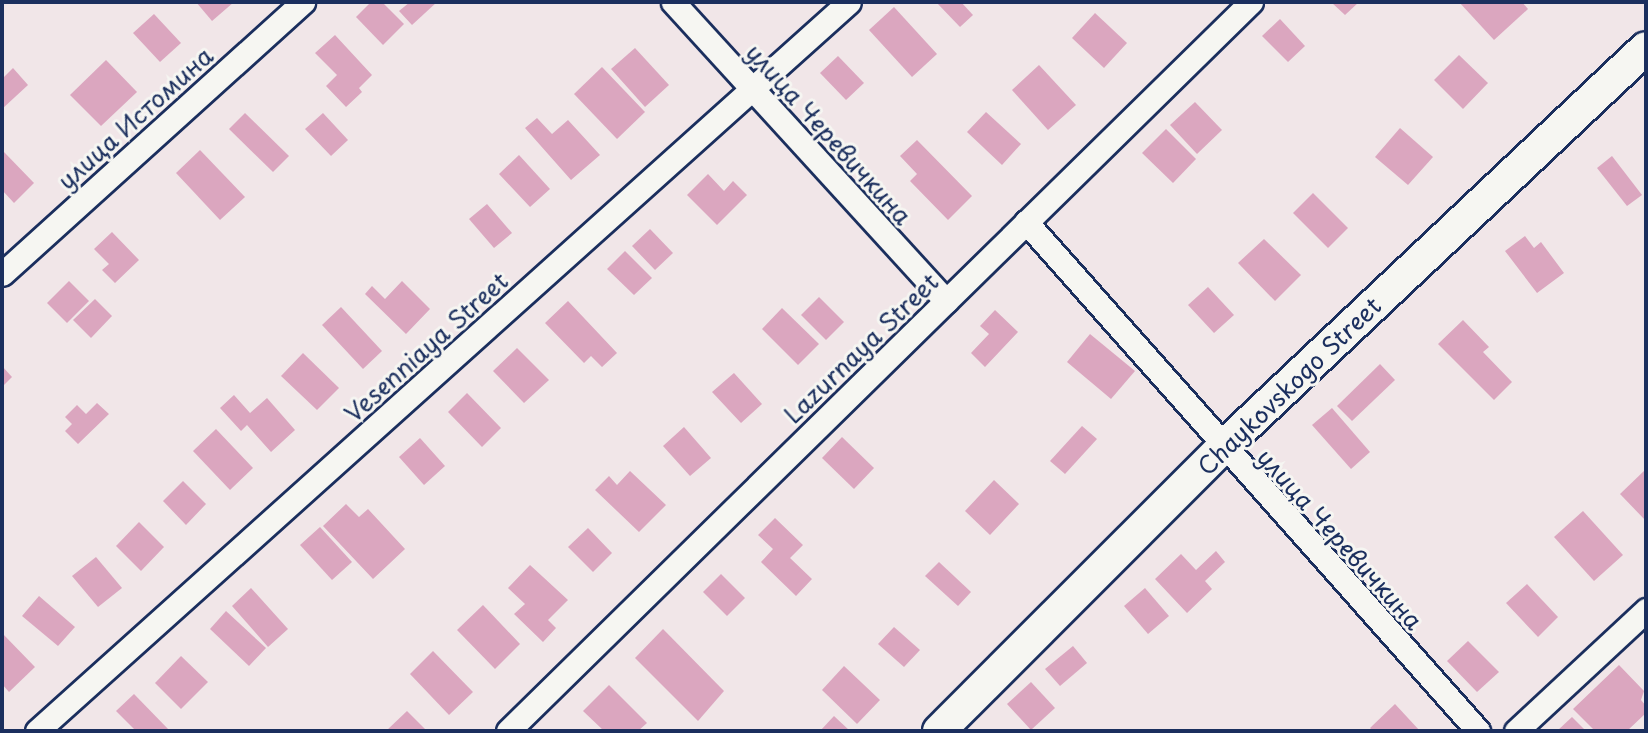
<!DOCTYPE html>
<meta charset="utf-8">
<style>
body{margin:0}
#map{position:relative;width:1648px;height:733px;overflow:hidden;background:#f1e6e8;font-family:"Playpen Sans",sans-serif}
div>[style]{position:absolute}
.building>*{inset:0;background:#dba6bf}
.roads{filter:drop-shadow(2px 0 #1b2f5e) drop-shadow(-2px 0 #1b2f5e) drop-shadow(0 2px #1b2f5e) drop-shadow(0 -2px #1b2f5e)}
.street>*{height:23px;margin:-11.5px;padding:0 11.5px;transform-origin:11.5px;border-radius:11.5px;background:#f6f6f2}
.secondary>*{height:32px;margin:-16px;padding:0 16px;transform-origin:16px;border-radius:16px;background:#f6f6f2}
span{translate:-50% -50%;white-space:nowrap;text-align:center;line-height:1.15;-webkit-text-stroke:6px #f6f6f2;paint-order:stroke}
.street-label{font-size:24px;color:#1b2f5e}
.frame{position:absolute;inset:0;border:4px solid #1b2f5e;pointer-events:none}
</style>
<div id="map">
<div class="building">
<i style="clip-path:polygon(196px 2px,234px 2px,212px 21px)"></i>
<i style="clip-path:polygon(371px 2px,382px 2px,404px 24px,383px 45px,356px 17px)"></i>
<i style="clip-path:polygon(410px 2px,437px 2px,412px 25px,399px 11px)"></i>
<i style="clip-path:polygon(936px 2px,961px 2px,973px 15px,960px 27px)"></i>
<i style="clip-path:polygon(1331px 2px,1359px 2px,1345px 15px)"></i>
<i style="clip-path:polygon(1459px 2px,1522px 2px,1528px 9px,1494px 40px)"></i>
<i style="clip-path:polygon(894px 7px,937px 54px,912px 77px,869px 30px)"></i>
<i style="clip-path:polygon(1095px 13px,1127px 43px,1104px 68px,1072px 38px)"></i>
<i style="clip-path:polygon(154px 14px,181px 43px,160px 62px,133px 33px)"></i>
<i style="clip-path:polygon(1280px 19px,1305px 46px,1288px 62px,1262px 36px)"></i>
<i style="clip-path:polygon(335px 35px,372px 75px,359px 88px,362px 92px,346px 107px,326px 86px,337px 75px,315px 53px)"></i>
<i style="clip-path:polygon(635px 48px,669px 85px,645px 107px,611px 69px)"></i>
<i style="clip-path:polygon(1459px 55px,1488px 83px,1463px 109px,1434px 80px)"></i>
<i style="clip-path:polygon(838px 56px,864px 83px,846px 100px,820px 73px)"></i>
<i style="clip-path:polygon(106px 60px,137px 92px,101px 126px,70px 95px)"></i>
<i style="clip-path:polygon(1039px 65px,1076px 105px,1048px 130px,1012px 90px)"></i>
<i style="clip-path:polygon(602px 67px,645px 112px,617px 139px,574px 94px)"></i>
<i style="clip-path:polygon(13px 68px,28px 85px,2px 109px,2px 79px)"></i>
<i style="clip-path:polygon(1195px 102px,1222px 130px,1197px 154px,1170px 125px)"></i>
<i style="clip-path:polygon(986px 112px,1021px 144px,1002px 165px,967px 132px)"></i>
<i style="clip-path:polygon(245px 113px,289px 156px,273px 172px,229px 129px)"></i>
<i style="clip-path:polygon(323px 113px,348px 140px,331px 156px,305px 129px)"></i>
<i style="clip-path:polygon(537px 118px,552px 134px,568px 120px,600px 155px,571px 180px,525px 128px)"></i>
<i style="clip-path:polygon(1400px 128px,1433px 157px,1408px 185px,1375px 157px)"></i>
<i style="clip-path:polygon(1166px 129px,1196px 159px,1173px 183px,1142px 153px)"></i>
<i style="clip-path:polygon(917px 140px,972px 196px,948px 220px,910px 181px,917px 174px,900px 156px)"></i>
<i style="clip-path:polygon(200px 150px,245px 197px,220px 220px,176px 173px)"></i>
<i style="clip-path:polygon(3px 151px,34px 183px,14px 203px,2px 190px)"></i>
<i style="clip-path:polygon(519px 155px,550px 189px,530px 207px,499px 174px)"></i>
<i style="clip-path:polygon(1612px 156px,1642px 195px,1627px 206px,1597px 168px)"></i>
<i style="clip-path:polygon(708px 174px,724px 191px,733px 181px,747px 195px,717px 225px,687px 195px)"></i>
<i style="clip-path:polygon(1313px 193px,1348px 228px,1328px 248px,1293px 213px)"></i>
<i style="clip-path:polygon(487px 204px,512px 233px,494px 248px,469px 219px)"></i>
<i style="clip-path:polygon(650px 229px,673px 253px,655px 270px,632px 246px)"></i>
<i style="clip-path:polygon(112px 232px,139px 260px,115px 283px,102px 270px,109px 264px,94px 249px)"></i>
<i style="clip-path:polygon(1525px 236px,1534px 248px,1541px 242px,1564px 273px,1537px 293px,1505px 251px)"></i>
<i style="clip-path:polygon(1264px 239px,1301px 275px,1275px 301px,1238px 263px)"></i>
<i style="clip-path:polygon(625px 251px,652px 278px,634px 295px,607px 269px)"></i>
<i style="clip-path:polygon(69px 281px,89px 301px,67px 323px,47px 303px)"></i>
<i style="clip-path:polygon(402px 281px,430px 309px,406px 334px,365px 294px,372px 286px,385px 299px)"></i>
<i style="clip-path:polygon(1208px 287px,1234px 315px,1214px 333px,1188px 305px)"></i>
<i style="clip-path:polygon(819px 297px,844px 322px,826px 340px,801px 315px)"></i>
<i style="clip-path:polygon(95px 299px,112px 316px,91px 338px,73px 320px)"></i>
<i style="clip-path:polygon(568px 301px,617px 353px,602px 367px,591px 356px,584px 363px,545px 323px)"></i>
<i style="clip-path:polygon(341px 307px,382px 351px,363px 369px,322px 325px)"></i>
<i style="clip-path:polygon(782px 308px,819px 344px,798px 365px,762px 329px)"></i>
<i style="clip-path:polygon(995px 310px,1018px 332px,985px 367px,971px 353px,989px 334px,980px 326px)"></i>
<i style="clip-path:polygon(1463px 320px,1489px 347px,1483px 352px,1512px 382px,1494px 400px,1438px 344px)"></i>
<i style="clip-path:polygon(1090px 334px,1135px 371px,1111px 399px,1067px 362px)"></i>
<i style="clip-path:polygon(517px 348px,549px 380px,524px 403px,493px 371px)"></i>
<i style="clip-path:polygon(303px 353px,339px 388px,317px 410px,281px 376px)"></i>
<i style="clip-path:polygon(1380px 364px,1395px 380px,1352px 421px,1337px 406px)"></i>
<i style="clip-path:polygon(2px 366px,12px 377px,2px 387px)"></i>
<i style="clip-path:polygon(734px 373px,762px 404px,741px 423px,712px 392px)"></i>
<i style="clip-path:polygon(467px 393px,501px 428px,482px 447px,448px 412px)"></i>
<i style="clip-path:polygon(234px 395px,250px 413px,267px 398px,295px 430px,271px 452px,247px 425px,241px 431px,220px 408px)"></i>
<i style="clip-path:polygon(97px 403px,109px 414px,78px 444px,65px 431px,72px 424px,65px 417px,77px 405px,86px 414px)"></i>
<i style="clip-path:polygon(1332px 408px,1370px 452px,1351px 469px,1312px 425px)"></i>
<i style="clip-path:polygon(1082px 426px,1097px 439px,1065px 474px,1050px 461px)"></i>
<i style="clip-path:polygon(684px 427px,711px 458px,690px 476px,663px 446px)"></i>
<i style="clip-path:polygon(216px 429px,253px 468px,230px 490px,193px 451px)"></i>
<i style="clip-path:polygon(842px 437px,874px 468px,854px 489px,822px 458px)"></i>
<i style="clip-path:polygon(420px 438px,445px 466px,424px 485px,399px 457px)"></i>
<i style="clip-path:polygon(1646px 469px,1646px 521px,1620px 494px)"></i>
<i style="clip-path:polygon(630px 471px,666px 505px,639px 532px,595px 490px,609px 476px,617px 485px)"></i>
<i style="clip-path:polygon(994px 480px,1019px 504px,990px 535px,965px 511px)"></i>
<i style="clip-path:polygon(183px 481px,206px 504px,186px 525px,163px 501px)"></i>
<i style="clip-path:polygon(346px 504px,359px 517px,368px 509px,405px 549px,373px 579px,323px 526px)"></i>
<i style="clip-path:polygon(1583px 511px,1623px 555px,1594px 581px,1554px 537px)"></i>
<i style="clip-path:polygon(775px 518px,803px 545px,790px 558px,812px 579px,796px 596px,761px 562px,773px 549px,758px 535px)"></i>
<i style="clip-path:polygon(139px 522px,164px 547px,141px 571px,116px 546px)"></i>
<i style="clip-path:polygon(320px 527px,352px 562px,332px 580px,300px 545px)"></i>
<i style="clip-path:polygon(588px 528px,612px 553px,593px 572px,568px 547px)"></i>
<i style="clip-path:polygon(1216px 551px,1225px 562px,1205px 581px,1212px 589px,1187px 613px,1155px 579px,1181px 554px,1196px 570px)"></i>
<i style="clip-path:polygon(96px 557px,122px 588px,98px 607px,72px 576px)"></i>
<i style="clip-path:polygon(939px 562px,971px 592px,958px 606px,925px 576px)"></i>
<i style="clip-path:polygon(530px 565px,568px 600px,548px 620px,556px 628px,543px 642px,514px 614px,525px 604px,508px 588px)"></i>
<i style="clip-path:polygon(721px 574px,745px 598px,727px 616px,703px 592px)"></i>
<i style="clip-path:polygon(1527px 584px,1558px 617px,1538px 637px,1506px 603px)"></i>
<i style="clip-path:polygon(251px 588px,288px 629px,268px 647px,232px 606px)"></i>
<i style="clip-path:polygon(1145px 588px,1169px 616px,1148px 634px,1124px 606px)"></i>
<i style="clip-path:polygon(39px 596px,75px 627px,58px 646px,22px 616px)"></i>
<i style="clip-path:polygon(483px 605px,520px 644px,495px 669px,457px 630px)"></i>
<i style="clip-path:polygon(226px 611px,266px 648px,249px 666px,210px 629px)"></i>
<i style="clip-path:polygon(894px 627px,920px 650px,904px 667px,878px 644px)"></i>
<i style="clip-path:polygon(663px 629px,724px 691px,698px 721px,635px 658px)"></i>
<i style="clip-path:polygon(2px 633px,35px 667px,9px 692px,2px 684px)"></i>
<i style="clip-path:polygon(1468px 641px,1499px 672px,1477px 692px,1447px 661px)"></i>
<i style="clip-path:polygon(1073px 646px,1087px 663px,1060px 686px,1045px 669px)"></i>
<i style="clip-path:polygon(433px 651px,473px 692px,449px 715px,410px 674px)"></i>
<i style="clip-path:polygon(181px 656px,208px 682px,181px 709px,155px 683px)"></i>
<i style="clip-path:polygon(1619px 665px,1644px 691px,1641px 700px,1646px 706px,1646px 713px,1627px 731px,1595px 731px,1573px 709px)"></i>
<i style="clip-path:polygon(844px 666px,880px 700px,857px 724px,822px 690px)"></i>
<i style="clip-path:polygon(1031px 682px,1055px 708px,1031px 730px,1007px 704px)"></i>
<i style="clip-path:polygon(609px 685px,647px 723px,638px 731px,604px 731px,583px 711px)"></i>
<i style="clip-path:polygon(134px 694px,170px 731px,136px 731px,116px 711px)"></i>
<i style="clip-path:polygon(1395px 704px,1420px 731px,1373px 731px,1370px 728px)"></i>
<i style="clip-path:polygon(407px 711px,427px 731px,386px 731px)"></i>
<i style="clip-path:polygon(834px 716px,850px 731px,820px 731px)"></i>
<i style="clip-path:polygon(1572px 717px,1586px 731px,1557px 731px)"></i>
</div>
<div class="roads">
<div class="street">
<i style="left:673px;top:2px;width:405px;rotate:47.6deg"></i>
<i style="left:1026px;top:222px;width:681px;rotate:48.39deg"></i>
<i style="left:2px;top:274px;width:406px;rotate:-42.1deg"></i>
<i style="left:37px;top:731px;width:1091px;rotate:-41.92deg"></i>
<i style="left:508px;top:731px;width:1041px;rotate:-44.46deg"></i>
<i style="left:1516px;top:731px;width:178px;rotate:-42.9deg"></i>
</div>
<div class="secondary">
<i style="left:939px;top:731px;width:402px;rotate:-45deg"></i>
<i style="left:1223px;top:447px;width:581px;rotate:-43.33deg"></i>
</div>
</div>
<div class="street-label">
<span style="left:135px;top:118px;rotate:-42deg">улица Истомина</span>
<span style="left:829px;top:134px;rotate:48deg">улица Черевичкина</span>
<span style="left:426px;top:347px;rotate:-42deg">Vesenniaya Street</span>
<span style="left:861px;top:348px;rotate:-44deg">Lazurnaya Street</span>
<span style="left:1289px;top:386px;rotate:-44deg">Chaykovskogo Street</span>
<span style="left:1340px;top:539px;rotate:48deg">улица Черевичкина</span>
</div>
<div class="frame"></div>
</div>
